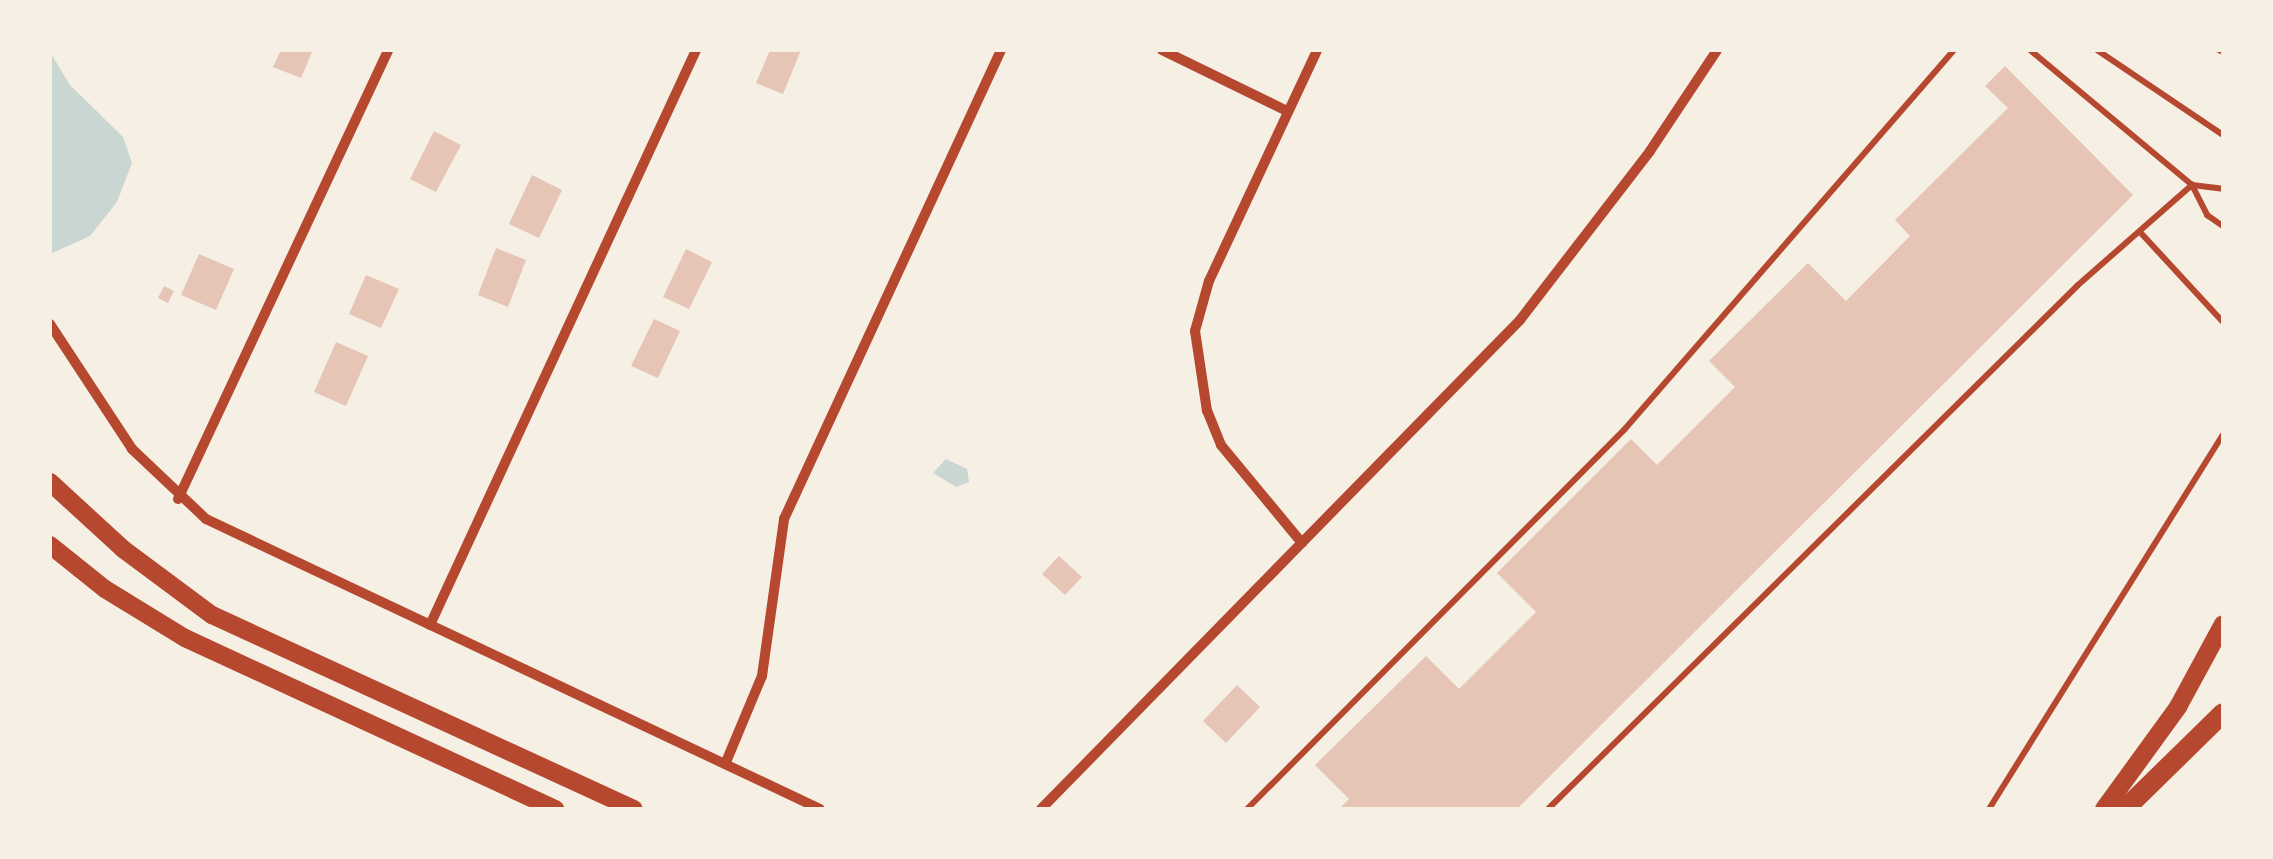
<!DOCTYPE html>
<style>
body{margin:0}
#map{position:relative;width:2273px;height:859px;overflow:hidden;background:#f6efe4;font-family:"DejaVu Sans",sans-serif}
div>[style]{position:absolute}
.water>*{inset:0;background:#c9d6d2}
.building>*{inset:0;background:#e6c5b7}
.service>*{height:6px;margin:-3px;padding:0 3px;transform-origin:3px;border-radius:3px;background:#b5482f}
.minor>*{height:10px;margin:-5px;padding:0 5px;transform-origin:5px;border-radius:5px;background:#b5482f}
.secondary>*{height:18px;margin:-9px;padding:0 9px;transform-origin:9px;border-radius:9px;background:#b5482f}
.trunk>*{height:20px;margin:-10px;padding:0 10px;transform-origin:10px;border-radius:10px;background:#b5482f}
span{translate:-50% -50%;white-space:nowrap;text-align:center;line-height:1.15;-webkit-text-stroke:10px #f6efe4;paint-order:stroke}
.frame{position:absolute;inset:0;border:52px solid #f6efe4;pointer-events:none}
</style>
<div id="map">
<div class="water">
<i style="clip-path:polygon(50px 52px,70px 85px,123px 137px,132px 163px,117px 202px,90px 236px,50px 254px)"></i>
<i style="clip-path:polygon(946px 459px,967px 469px,969px 482px,956px 487px,933px 473px)"></i>
</div>
<div class="building">
<i style="clip-path:polygon(281px 50px,313px 50px,301px 78px,273px 67px)"></i>
<i style="clip-path:polygon(770px 50px,801px 50px,783px 94px,756px 83px)"></i>
<i style="clip-path:polygon(2005px 66px,2133px 195px,1517px 809px,1339px 809px,1349px 799px,1315px 765px,1426px 656px,1459px 689px,1536px 612px,1497px 573px,1631px 439px,1657px 465px,1735px 387px,1709px 361px,1808px 263px,1846px 301px,1910px 236px,1895px 220px,2008px 108px,1985px 86px)"></i>
<i style="clip-path:polygon(434px 131px,461px 145px,436px 192px,410px 179px)"></i>
<i style="clip-path:polygon(532px 175px,562px 190px,539px 238px,509px 224px)"></i>
<i style="clip-path:polygon(496px 248px,526px 260px,508px 307px,478px 295px)"></i>
<i style="clip-path:polygon(686px 249px,712px 262px,689px 309px,663px 297px)"></i>
<i style="clip-path:polygon(199px 254px,234px 269px,216px 310px,181px 295px)"></i>
<i style="clip-path:polygon(366px 275px,399px 289px,381px 328px,349px 314px)"></i>
<i style="clip-path:polygon(164px 286px,174px 291px,168px 303px,158px 298px)"></i>
<i style="clip-path:polygon(654px 319px,680px 331px,658px 378px,631px 366px)"></i>
<i style="clip-path:polygon(336px 342px,368px 356px,346px 406px,314px 392px)"></i>
<i style="clip-path:polygon(1059px 556px,1082px 577px,1065px 595px,1042px 574px)"></i>
<i style="clip-path:polygon(1237px 685px,1260px 707px,1226px 743px,1203px 721px)"></i>
</div>
<div class="service">
<i style="left:2030px;top:50px;width:211px;rotate:39.8deg"></i>
<i style="left:2192px;top:185px;width:34px;rotate:63deg"></i>
<i style="left:2207px;top:215px;width:19px;rotate:35deg"></i>
<i style="left:2097px;top:50px;width:152px;rotate:34deg"></i>
<i style="left:2219px;top:50px;width:4px;rotate:27deg"></i>
<i style="left:2140px;top:232px;width:122px;rotate:47.3deg"></i>
<i style="left:1247px;top:809px;width:535px;rotate:-45.15deg"></i>
<i style="left:1624px;top:430px;width:503px;rotate:-49.03deg"></i>
<i style="left:1548px;top:809px;width:745px;rotate:-44.67deg"></i>
<i style="left:2078px;top:285px;width:152px;rotate:-41.3deg"></i>
<i style="left:2192px;top:185px;width:31px;rotate:7deg"></i>
<i style="left:1989px;top:809px;width:441px;rotate:-58deg"></i>
</div>
<div class="minor">
<i style="left:1162px;top:50px;width:139px;rotate:26deg"></i>
<i style="left:50px;top:324px;width:149px;rotate:56.7deg"></i>
<i style="left:132px;top:449px;width:102px;rotate:43.4deg"></i>
<i style="left:206px;top:519px;width:679px;rotate:25.28deg"></i>
<i style="left:178px;top:499px;width:496px;rotate:-64.9deg"></i>
<i style="left:1302px;top:543px;width:127px;rotate:-129.6deg"></i>
<i style="left:1221px;top:445px;width:37px;rotate:-112deg"></i>
<i style="left:1207px;top:411px;width:81px;rotate:-98.5deg"></i>
<i style="left:1195px;top:331px;width:52px;rotate:-74.4deg"></i>
<i style="left:1209px;top:281px;width:255px;rotate:-64.9deg"></i>
<i style="left:430px;top:625px;width:634px;rotate:-65.17deg"></i>
<i style="left:726px;top:762px;width:93px;rotate:-67.3deg"></i>
<i style="left:762px;top:676px;width:159px;rotate:-82deg"></i>
<i style="left:784px;top:519px;width:517px;rotate:-65.17deg"></i>
<i style="left:1041px;top:809px;width:685px;rotate:-45.59deg"></i>
<i style="left:1520px;top:320px;width:213px;rotate:-52.4deg"></i>
<i style="left:1650px;top:151px;width:121px;rotate:-56.4deg"></i>
</div>
<div class="secondary">
<i style="left:50px;top:482px;width:99px;rotate:42.5deg"></i>
<i style="left:123px;top:549px;width:111px;rotate:36.6deg"></i>
<i style="left:212px;top:615px;width:464px;rotate:24.7deg"></i>
<i style="left:50px;top:545px;width:70px;rotate:38.7deg"></i>
<i style="left:105px;top:589px;width:94px;rotate:31.5deg"></i>
<i style="left:185px;top:638px;width:408px;rotate:24.8deg"></i>
<i style="left:2104px;top:809px;width:126px;rotate:-54deg"></i>
<i style="left:2178px;top:707px;width:94px;rotate:-61.5deg"></i>
</div>
<div class="trunk">
<i style="left:2125px;top:809px;width:137px;rotate:-44.4deg"></i>
</div>
<div class="frame"></div>
</div>
